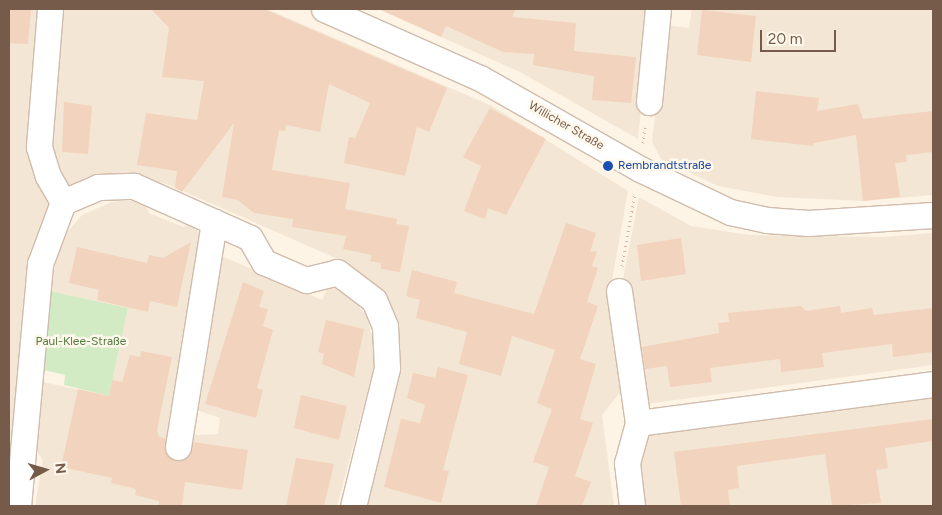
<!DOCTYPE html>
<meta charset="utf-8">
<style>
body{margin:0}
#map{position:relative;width:942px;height:515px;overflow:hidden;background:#fdf4e6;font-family:Figtree,sans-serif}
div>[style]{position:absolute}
.residential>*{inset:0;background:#f4e6d4}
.green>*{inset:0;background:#d3ebc4}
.building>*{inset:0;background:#f2d3bd}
.path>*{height:3px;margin-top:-1.5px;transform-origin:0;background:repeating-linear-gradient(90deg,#d8b6a0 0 1px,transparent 0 5px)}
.roads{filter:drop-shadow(1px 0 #cfbcac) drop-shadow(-1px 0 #cfbcac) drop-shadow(0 1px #cfbcac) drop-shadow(0 -1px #cfbcac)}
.minor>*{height:25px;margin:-12.5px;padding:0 12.5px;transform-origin:12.5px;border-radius:12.5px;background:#fff}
.dots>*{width:14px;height:14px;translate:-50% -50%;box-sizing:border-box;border:2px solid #fff8ec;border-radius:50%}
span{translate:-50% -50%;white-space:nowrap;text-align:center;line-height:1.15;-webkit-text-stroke:5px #fff8ec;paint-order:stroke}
.street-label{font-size:12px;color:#765b4a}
.transit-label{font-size:12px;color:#164399}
.left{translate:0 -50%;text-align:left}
.park-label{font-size:12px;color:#527c42}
.frame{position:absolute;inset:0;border:10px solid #765b4a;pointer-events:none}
.north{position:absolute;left:20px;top:445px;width:50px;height:50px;-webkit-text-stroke:4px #fff8ec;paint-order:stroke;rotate:84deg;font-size:14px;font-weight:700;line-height:20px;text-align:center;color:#765b4a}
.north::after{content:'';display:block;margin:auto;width:18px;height:22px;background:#765b4a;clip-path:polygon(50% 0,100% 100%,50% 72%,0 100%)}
.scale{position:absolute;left:760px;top:30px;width:76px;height:22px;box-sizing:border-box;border:2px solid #765b4a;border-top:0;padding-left:6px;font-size:15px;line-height:18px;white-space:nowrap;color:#765b4a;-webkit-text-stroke:4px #fff8ec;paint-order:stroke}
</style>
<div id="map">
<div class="residential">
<i style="clip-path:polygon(9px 9px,42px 9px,50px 207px,28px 259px,9px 478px)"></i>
<i style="clip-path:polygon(59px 9px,267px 9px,492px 106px,628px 191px,609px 297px,622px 390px,602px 415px,614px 506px,362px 506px,396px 378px,400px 350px,395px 323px,376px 287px,340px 260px,167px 184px,138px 177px,70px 185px,58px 174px,51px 155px)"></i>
<i style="clip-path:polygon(378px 9px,651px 9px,638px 139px,520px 72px)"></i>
<i style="clip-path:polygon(692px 9px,933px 9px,933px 195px,863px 201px,777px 197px,718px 186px,661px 159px,652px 142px,665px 25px,689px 28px)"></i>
<i style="clip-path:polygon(639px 197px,691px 226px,749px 235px,883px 237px,933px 233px,933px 365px,646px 404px,630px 283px,622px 284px)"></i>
<i style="clip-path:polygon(128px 200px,145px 203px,149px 213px,183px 227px,193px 222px,202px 238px,187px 445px,194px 435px,218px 434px,220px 418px,197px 410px,194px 398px,217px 254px,322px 300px,330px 283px,345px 290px,367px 316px,375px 348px,373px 371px,337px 506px,35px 506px,43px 460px,37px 452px,43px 382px,109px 396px,128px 308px,50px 291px,61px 239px,82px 215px,112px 202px)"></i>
<i style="clip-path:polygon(933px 395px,933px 506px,642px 506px,635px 456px,641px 440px,655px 432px)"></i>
</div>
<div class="green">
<i style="clip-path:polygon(50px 291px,128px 308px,109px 396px,64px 385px,65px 375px,44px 370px)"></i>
</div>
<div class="building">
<i style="clip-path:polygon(9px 9px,31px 9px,28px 44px,9px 43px)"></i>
<i style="clip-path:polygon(151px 9px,264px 9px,447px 88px,429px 132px,417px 127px,405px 176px,344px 163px,349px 137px,355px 138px,370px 103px,329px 84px,320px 132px,286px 125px,285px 131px,279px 130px,272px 170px,350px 183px,345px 209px,397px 219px,396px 224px,409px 226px,400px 272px,381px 269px,381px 263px,370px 261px,372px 255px,343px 249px,346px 236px,292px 227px,293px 219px,254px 213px,238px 200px,222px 197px,234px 123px,182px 192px,175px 188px,177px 171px,137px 165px,146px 113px,197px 120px,204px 81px,162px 77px,169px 28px)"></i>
<i style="clip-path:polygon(379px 9px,516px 9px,512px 17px,576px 23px,574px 51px,636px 57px,631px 103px,592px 100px,594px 76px,533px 65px,534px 54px,503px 52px,446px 26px,441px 37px)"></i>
<i style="clip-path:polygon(702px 10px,756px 16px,751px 62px,697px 55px)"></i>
<i style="clip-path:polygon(756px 91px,819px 98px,817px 111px,858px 104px,863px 119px,933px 111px,933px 152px,906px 155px,907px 162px,895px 163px,900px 197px,863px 201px,856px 135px,814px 143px,813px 146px,751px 139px)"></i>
<i style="clip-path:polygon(64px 102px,92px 106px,88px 154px,62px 152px)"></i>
<i style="clip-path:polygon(490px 108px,546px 139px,506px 215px,488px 208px,485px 219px,464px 211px,481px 166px,463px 157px)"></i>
<i style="clip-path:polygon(566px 223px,596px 233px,590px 252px,597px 251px,592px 266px,598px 268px,587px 302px,598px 306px,580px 359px,596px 364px,580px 419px,593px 423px,575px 476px,591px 482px,582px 506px,536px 506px,549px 467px,533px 462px,552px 409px,537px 403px,555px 350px,512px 336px,501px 376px,459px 364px,467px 332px,416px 318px,420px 300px,406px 296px,412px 270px,457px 282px,454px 293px,534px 314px)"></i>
<i style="clip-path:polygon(681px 238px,686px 274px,641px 281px,637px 245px)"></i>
<i style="clip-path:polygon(191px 242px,177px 307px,150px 301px,148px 312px,97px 300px,99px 290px,69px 283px,77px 247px,147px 263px,149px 255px,163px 258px)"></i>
<i style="clip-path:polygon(243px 282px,264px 291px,259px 307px,268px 309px,263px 326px,273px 330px,257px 388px,263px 390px,256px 418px,205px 404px)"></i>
<i style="clip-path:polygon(801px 306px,806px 311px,840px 306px,841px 313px,872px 308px,874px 315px,933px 308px,933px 352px,893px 357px,892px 344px,822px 353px,824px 367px,781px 372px,780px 359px,710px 368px,712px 382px,670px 387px,667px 366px,645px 369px,642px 347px,719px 333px,718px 323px,729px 322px,728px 313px)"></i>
<i style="clip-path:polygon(326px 320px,364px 329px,354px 377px,322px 364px,324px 354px,318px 352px)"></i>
<i style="clip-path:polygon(141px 351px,172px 357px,157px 430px,159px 437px,165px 438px,169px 458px,184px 460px,193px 442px,248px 450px,242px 490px,185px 482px,182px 506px,159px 506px,159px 501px,135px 495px,136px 489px,111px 483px,112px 478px,61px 467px,78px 389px,109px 396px,112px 380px,122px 382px,130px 355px,140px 357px)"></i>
<i style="clip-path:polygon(438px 367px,468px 375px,443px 470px,449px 471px,441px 503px,384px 487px,401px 419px,420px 423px,425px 405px,407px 398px,413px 373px,435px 378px)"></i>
<i style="clip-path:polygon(301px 395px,347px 406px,339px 440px,294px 428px)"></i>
<i style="clip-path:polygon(933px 419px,933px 441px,885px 448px,888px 468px,876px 470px,881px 503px,832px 506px,825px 454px,737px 466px,739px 488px,728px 490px,730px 506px,681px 506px,674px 452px)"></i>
<i style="clip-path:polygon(296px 458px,334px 464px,324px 506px,286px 506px)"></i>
</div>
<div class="path">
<i style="left:643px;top:143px;width:16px;rotate:-83deg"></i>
<i style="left:622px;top:266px;width:74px;rotate:-79.9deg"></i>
</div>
<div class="roads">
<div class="minor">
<i style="left:50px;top:9px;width:138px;rotate:94.6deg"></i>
<i style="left:39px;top:147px;width:30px;rotate:73deg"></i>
<i style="left:48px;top:176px;width:30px;rotate:60deg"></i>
<i style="left:324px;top:9px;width:171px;rotate:23.9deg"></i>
<i style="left:480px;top:78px;width:184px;rotate:29.6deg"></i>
<i style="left:640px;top:169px;width:100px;rotate:25.5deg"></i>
<i style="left:730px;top:212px;width:38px;rotate:12deg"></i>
<i style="left:767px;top:220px;width:41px;rotate:4.2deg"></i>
<i style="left:808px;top:223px;width:125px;rotate:-3.7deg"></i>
<i style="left:649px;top:102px;width:93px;rotate:-84.5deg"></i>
<i style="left:619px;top:291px;width:133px;rotate:81.8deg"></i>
<i style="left:178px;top:447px;width:228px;rotate:-80.9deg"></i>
<i style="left:18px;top:506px;width:243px;rotate:-84.8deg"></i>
<i style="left:40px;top:264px;width:66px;rotate:-69.6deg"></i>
<i style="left:63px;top:202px;width:38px;rotate:-23deg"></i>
<i style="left:98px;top:187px;width:36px;rotate:-2deg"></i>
<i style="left:134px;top:186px;width:127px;rotate:24.1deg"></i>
<i style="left:250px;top:238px;width:28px;rotate:60deg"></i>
<i style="left:264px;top:262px;width:46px;rotate:23.2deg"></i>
<i style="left:306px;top:280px;width:32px;rotate:-14deg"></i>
<i style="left:337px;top:272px;width:46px;rotate:37.1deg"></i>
<i style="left:374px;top:300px;width:28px;rotate:67deg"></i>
<i style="left:385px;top:326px;width:42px;rotate:87.3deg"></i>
<i style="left:387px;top:368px;width:142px;rotate:103.8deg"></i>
<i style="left:632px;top:506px;width:43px;rotate:-96.6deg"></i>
<i style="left:627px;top:463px;width:41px;rotate:-74.6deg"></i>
<i style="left:638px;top:423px;width:298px;rotate:-7.5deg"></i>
</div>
</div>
<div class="dots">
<i style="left:608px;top:166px;background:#1a4fb4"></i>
</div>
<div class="street-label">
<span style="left:566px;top:126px;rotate:30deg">Willicher Straße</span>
</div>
<div class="transit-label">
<span class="left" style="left:618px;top:166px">Rembrandtstraße</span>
</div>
<div class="park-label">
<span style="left:81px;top:342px">Paul-Klee-Straße</span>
</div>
<div class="frame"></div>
<div class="north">N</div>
<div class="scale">20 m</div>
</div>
